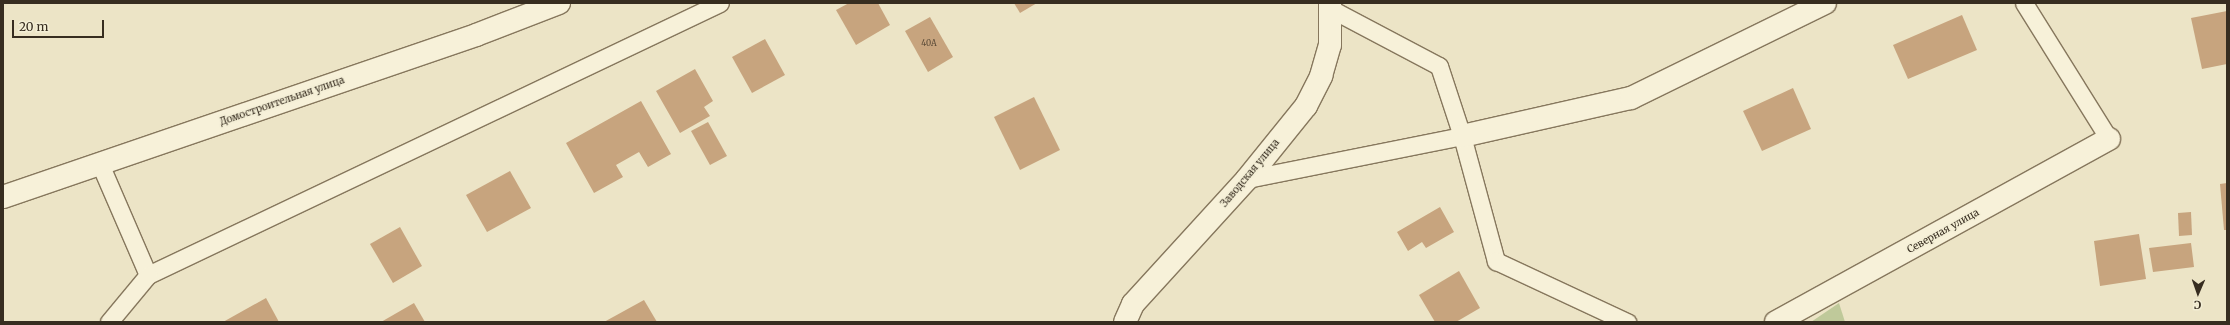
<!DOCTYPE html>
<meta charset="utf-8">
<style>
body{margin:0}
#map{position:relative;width:2230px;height:325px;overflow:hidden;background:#ece4c6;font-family:Merriweather,serif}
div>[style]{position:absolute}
.green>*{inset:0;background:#bfc99a}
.building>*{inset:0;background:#c7a47e}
.roads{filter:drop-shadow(1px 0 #86775d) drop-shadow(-1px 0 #86775d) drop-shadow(0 1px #86775d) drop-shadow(0 -1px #86775d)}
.lane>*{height:17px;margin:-8.5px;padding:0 8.5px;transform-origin:8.5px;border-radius:8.5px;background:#f7f1d9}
.street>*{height:22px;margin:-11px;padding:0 11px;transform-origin:11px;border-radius:11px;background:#f7f1d9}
span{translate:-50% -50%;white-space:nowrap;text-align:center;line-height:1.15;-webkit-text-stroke:3px #f3eed5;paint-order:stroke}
.number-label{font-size:8px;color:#5b4b38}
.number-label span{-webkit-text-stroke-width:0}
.street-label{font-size:10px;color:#372d20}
.frame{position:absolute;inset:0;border:4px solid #372d20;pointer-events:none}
.north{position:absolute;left:2178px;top:273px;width:40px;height:40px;-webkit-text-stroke:3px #f3eed5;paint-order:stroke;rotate:182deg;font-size:11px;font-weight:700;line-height:16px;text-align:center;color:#372d20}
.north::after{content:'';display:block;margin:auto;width:14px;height:18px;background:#372d20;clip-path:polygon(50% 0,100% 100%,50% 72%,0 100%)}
.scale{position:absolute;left:12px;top:20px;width:92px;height:18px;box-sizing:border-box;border:2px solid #372d20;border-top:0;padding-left:5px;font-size:12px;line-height:14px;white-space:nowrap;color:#372d20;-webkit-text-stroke:3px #f3eed5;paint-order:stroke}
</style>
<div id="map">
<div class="green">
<i style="clip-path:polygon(1839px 303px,1845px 322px,1811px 322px)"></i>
</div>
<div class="building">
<i style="clip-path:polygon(849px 3px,878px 3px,890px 25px,856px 45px,836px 10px)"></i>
<i style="clip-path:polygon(1014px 3px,1037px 3px,1020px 13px)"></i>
<i style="clip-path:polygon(2227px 11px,2227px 64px,2202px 69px,2191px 18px)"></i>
<i style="clip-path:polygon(1962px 15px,1977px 50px,1908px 79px,1893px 45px)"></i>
<i style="clip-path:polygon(930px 17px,953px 57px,928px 72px,905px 31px)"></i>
<i style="clip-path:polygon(765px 39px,785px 75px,752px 93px,732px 57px)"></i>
<i style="clip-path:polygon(695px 69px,713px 101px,704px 107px,710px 116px,680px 133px,656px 91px)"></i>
<i style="clip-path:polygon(1793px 88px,1811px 129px,1762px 151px,1743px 111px)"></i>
<i style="clip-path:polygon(1034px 97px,1060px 150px,1020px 170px,994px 117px)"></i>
<i style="clip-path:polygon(641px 101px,671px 154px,648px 167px,639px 152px,616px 165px,623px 177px,594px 193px,566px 143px)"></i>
<i style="clip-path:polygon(708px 122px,727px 156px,710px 165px,691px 131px)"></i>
<i style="clip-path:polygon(510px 171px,531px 208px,487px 232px,466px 195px)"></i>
<i style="clip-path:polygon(2227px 183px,2227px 230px,2224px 230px,2220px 184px)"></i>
<i style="clip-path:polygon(1440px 207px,1454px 232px,1426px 248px,1422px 242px,1408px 251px,1397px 232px)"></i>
<i style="clip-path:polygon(2191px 212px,2192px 235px,2179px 236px,2178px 213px)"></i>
<i style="clip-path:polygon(400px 227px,422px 266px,393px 283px,370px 244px)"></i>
<i style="clip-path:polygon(2139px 234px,2146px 279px,2100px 286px,2094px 241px)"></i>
<i style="clip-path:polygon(2191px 243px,2194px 267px,2153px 272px,2149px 248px)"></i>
<i style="clip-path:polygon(1459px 271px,1480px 308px,1456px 322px,1435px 322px,1419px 295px)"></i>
<i style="clip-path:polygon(266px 298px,279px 322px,223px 322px)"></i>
<i style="clip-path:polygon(644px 300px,657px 322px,604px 322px)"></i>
<i style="clip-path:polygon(414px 303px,425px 322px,381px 322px)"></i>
</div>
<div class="roads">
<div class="lane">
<i style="left:2024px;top:3px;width:160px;rotate:58deg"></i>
<i style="left:1331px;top:9px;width:122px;rotate:27.8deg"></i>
<i style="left:1439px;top:66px;width:74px;rotate:71.8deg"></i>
<i style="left:1462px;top:136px;width:130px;rotate:74.8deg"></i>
<i style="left:1496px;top:261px;width:145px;rotate:25deg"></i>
<i style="left:100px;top:164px;width:121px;rotate:66.6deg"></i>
<i style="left:148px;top:275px;width:633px;rotate:-25.43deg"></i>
<i style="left:1247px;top:179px;width:219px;rotate:-11.3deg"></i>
<i style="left:109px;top:322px;width:61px;rotate:-50.3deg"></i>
</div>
<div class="street">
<i style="left:1462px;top:136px;width:173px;rotate:-12.7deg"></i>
<i style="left:1631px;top:98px;width:216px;rotate:-26.1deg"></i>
<i style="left:3px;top:197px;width:500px;rotate:-18.9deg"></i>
<i style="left:476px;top:35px;width:89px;rotate:-21.1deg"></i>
<i style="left:1125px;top:322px;width:20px;rotate:-66deg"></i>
<i style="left:1133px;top:304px;width:169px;rotate:-47.6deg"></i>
<i style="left:1247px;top:179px;width:94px;rotate:-51.1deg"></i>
<i style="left:1306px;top:106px;width:34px;rotate:-63deg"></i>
<i style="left:1321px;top:76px;width:32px;rotate:-74deg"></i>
<i style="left:1330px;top:45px;width:42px;rotate:-90deg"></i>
<i style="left:1776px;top:322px;width:380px;rotate:-28.8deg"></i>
</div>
</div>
<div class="number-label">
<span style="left:929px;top:44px">40А</span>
</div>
<div class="street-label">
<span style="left:282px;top:101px;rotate:-19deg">Домостроительная улица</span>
<span style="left:1250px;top:173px;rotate:-50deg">Заводская улица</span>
<span style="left:1943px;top:231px;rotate:-29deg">Северная улица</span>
</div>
<div class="frame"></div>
<div class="north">С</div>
<div class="scale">20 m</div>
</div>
